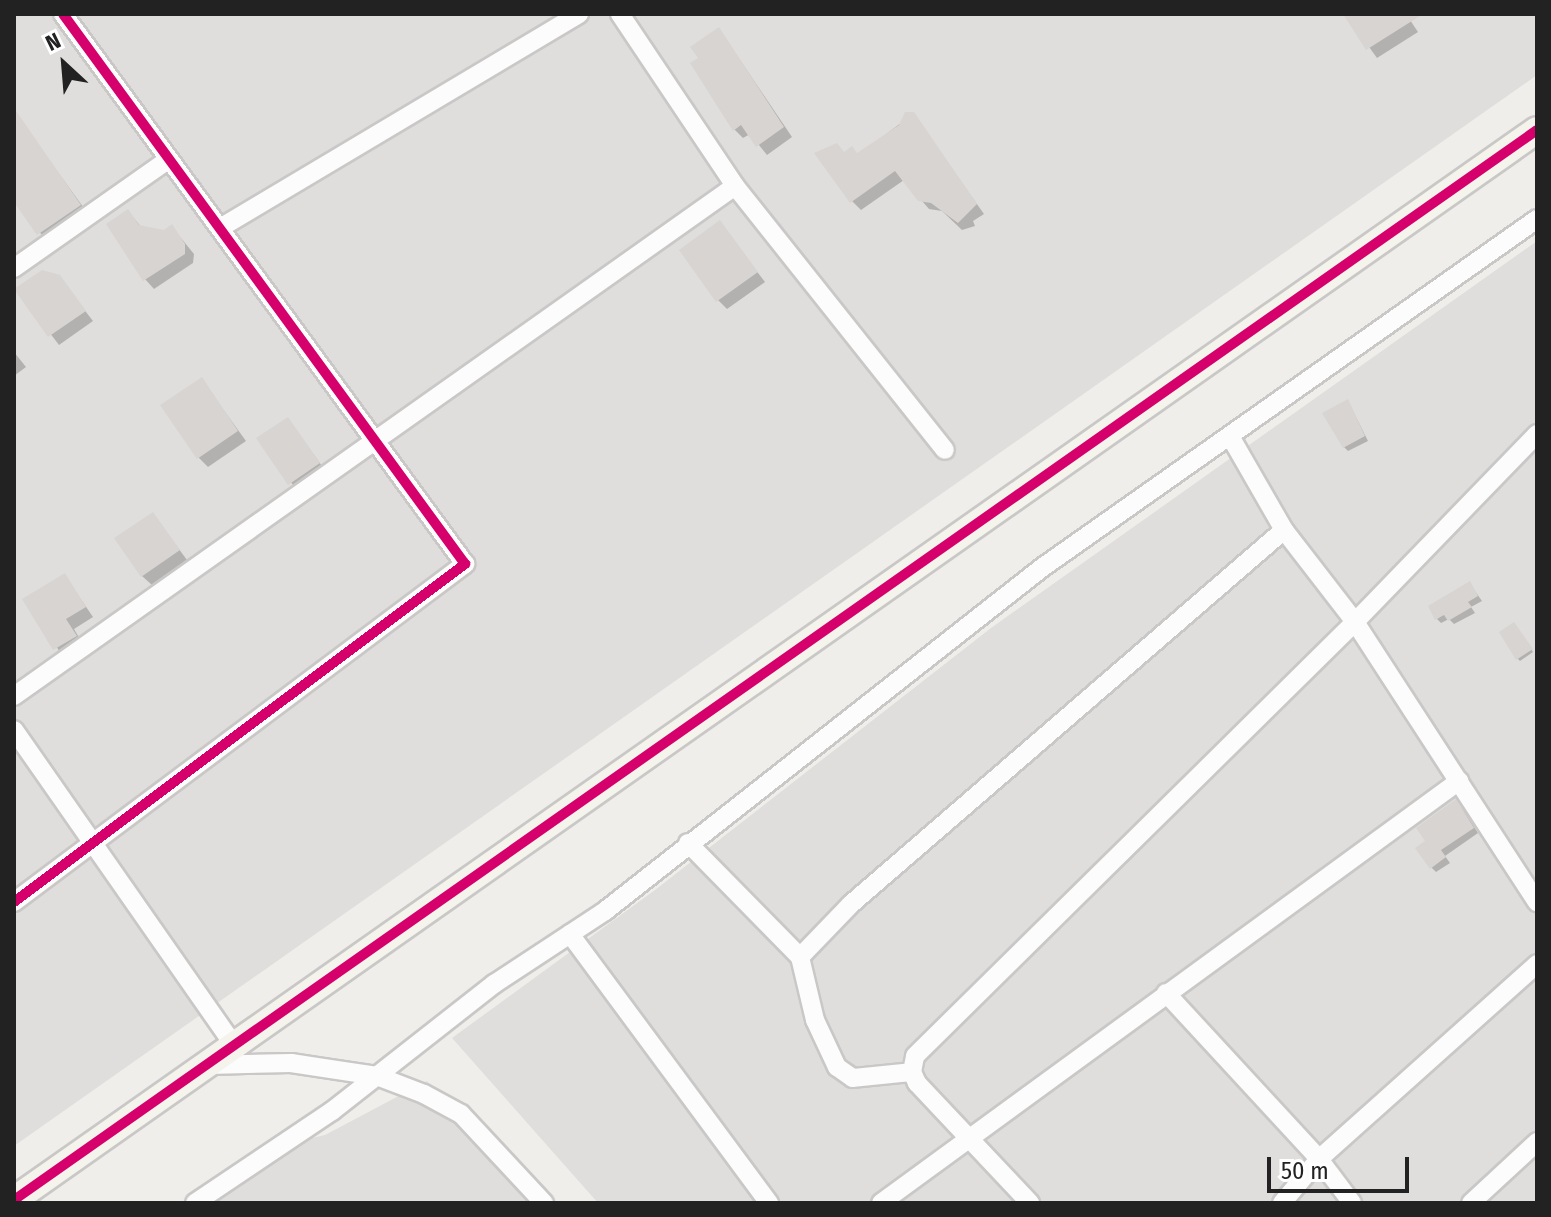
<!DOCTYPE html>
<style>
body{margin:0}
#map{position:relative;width:1551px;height:1217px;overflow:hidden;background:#f0eeeb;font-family:"Fira Sans Condensed",sans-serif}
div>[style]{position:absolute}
.residential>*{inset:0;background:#dfdedc}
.shadow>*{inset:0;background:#0003}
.building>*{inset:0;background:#d7d4d2}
.roads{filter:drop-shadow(2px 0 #c9c8c7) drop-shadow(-2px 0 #c9c8c7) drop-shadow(0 2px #c9c8c7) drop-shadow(0 -2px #c9c8c7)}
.street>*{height:18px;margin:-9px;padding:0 9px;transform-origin:9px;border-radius:9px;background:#fdfcfc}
.secondary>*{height:26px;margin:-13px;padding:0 13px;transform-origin:13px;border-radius:13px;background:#f4f4ed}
.cycleway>*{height:10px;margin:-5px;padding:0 5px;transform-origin:5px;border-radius:5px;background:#d6006c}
span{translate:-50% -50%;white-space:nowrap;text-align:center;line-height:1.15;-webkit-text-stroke:7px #fff;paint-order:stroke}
.frame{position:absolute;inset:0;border:16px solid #222;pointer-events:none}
.north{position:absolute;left:24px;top:24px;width:80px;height:80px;-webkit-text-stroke:6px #fff;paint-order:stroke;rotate:334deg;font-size:22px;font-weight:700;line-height:32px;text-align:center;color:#222}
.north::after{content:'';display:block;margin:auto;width:28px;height:36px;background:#222;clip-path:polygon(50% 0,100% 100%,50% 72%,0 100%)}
.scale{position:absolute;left:1267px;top:1157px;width:142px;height:36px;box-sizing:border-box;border:4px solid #222;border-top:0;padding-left:10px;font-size:24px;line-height:28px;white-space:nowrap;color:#222;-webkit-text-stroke:6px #fff;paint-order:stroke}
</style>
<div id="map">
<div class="residential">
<i style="clip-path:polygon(14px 14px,1537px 14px,1537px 75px,14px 1146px)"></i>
<i style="clip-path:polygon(1537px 241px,1537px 1203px,598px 1203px,452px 1038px,655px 890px,991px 628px)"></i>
<i style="clip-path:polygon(427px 1081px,535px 1203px,199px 1203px,303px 1140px,325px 1135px)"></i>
</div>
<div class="shadow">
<i style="clip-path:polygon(1354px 14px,1406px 14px,1418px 32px,1377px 58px,1348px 18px)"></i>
<i style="clip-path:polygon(719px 29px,792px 137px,767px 155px,750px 134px,743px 138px,734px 129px,701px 58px)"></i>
<i style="clip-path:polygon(14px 112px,89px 215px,48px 243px,14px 198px)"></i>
<i style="clip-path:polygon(913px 114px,984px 214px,973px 221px,975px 226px,962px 230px,942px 211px,929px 209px,904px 180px,861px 210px,852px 201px,845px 154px,858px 155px)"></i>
<i style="clip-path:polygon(128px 211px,142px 228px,164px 232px,172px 227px,194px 254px,193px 263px,154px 289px,145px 279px)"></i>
<i style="clip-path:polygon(720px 223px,765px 282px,727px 309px,718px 300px)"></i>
<i style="clip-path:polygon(59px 277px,93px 321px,59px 345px,17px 290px)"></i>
<i style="clip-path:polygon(14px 352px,26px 367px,14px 376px)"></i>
<i style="clip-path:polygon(201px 379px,246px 441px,208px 467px,199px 458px)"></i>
<i style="clip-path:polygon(1348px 401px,1368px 441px,1348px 451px,1344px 447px)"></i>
<i style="clip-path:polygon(288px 419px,327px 473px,299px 493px,259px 439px)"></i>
<i style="clip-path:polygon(153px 514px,187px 560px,152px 585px,142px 576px)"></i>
<i style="clip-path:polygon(65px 576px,93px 617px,74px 629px,84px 646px,64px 658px,25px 600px)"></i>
<i style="clip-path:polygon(1470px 584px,1482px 601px,1471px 607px,1475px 613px,1454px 624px,1449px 619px,1441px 623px,1437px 619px)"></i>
<i style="clip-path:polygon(1516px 626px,1533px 652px,1520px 661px,1518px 659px)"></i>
<i style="clip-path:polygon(1461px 807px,1478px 833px,1445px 856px,1450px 863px,1436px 872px,1431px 867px)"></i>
</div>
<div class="building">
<i style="clip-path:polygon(1343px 14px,1423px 14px,1366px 50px)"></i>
<i style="clip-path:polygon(719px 27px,784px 127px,756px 147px,741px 125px,733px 131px,690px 63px,698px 58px,690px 47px)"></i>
<i style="clip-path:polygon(14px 108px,81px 205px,37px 235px,14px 202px)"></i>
<i style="clip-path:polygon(905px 112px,914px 112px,977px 204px,958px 223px,931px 203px,918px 201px,895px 171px,850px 203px,814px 153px,837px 143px,844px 152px,852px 146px,857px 153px,899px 125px)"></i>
<i style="clip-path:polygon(128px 209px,139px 225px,164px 230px,172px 224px,185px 244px,185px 254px,143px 281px,106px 224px)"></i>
<i style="clip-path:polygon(720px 220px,758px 272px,716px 302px,679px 250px)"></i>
<i style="clip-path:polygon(42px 270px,60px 275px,86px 311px,48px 337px,14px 289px)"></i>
<i style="clip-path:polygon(202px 377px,238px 431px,197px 459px,160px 405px)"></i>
<i style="clip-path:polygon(1348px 399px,1365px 436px,1343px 448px,1322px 413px)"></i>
<i style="clip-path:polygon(288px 417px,320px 463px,288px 485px,256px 438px)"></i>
<i style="clip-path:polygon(153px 512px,180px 550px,141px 577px,114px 538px)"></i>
<i style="clip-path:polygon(65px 573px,86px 607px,66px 619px,77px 636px,53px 650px,22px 599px)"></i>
<i style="clip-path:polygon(1470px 581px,1478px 596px,1468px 602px,1472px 607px,1448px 621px,1444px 615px,1435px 620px,1428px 606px)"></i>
<i style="clip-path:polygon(1514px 622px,1533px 649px,1516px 660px,1499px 632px)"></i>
<i style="clip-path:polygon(1456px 799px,1474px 828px,1441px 850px,1446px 857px,1430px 869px,1415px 848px,1425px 841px,1416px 828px)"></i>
</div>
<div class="roads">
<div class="street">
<i style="left:620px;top:14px;width:207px;rotate:56.2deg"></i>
<i style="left:735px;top:186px;width:337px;rotate:51.5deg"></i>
<i style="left:220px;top:228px;width:418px;rotate:-30.8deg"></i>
<i style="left:14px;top:268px;width:189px;rotate:-35.1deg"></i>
<i style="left:1537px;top:434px;width:262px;rotate:134.1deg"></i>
<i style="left:1355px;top:622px;width:334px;rotate:57deg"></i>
<i style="left:14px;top:696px;width:883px;rotate:-35.27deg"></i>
<i style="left:14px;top:730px;width:384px;rotate:55.1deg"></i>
<i style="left:688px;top:843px;width:160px;rotate:45.5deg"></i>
<i style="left:800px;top:957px;width:65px;rotate:76.6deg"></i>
<i style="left:815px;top:1020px;width:52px;rotate:64.9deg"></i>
<i style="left:837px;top:1067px;width:19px;rotate:35deg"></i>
<i style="left:853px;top:1078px;width:59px;rotate:-5.8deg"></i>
<i style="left:14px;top:902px;width:564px;rotate:-36.85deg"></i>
<i style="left:465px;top:564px;width:681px;rotate:-126.16deg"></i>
<i style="left:570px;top:934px;width:335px;rotate:53.5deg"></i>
<i style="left:800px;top:957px;width:74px;rotate:-46.1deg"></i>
<i style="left:851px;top:904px;width:572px;rotate:-40.82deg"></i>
<i style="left:1166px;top:993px;width:226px;rotate:47.3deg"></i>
<i style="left:1319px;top:1159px;width:55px;rotate:53.1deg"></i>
<i style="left:207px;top:1065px;width:84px;rotate:-1.4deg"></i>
<i style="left:291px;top:1063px;width:87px;rotate:8.6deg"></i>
<i style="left:377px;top:1076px;width:50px;rotate:21deg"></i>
<i style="left:424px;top:1094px;width:42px;rotate:28.4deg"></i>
<i style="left:461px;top:1114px;width:122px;rotate:47deg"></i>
<i style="left:195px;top:1203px;width:165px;rotate:-33.9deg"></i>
<i style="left:332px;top:1111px;width:206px;rotate:-38.1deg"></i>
<i style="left:494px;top:984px;width:133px;rotate:-33.3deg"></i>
<i style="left:605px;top:911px;width:557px;rotate:-38.15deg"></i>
<i style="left:1043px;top:567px;width:604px;rotate:-35.16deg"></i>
<i style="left:881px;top:1203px;width:716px;rotate:-36.13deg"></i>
<i style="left:1030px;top:1203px;width:165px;rotate:-133.3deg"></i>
<i style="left:917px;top:1083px;width:12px;rotate:-114deg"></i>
<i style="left:912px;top:1072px;width:16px;rotate:-79deg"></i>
<i style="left:915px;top:1056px;width:618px;rotate:-44.61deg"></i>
<i style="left:1355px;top:622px;width:116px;rotate:-127.7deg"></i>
<i style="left:1284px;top:530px;width:108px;rotate:-119.9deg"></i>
<i style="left:1282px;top:1203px;width:57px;rotate:-49.9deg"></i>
<i style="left:1319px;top:1159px;width:292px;rotate:-41.8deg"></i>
<i style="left:1471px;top:1203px;width:90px;rotate:-42.7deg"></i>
</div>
<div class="secondary">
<i style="left:14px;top:1200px;width:1861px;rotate:-35.09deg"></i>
</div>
</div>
<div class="cycleway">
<i style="left:14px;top:902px;width:564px;rotate:-36.85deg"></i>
<i style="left:465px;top:564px;width:681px;rotate:-126.16deg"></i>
<i style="left:14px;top:1200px;width:1861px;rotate:-35.09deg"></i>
</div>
<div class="frame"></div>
<div class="north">N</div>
<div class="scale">50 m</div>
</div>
